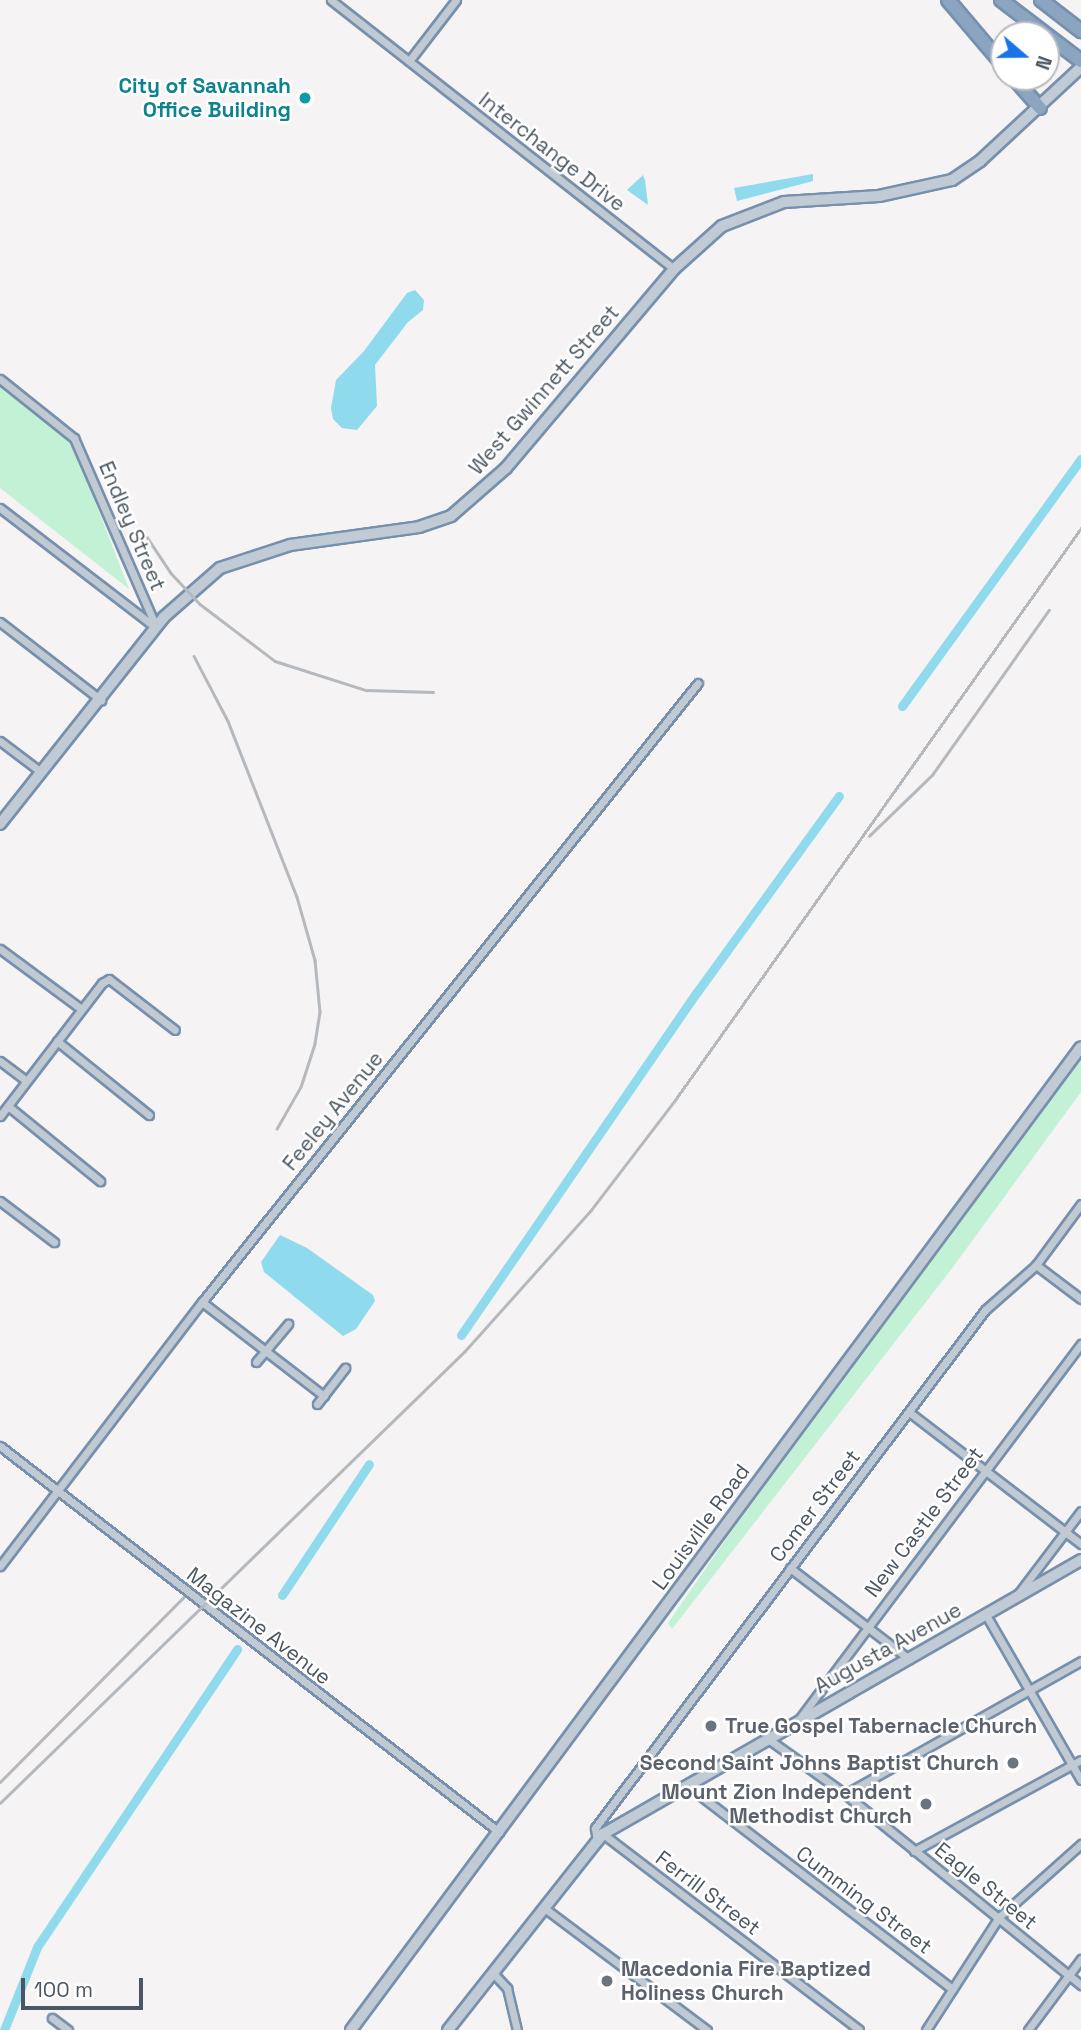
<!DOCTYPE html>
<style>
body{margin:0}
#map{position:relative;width:1081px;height:2030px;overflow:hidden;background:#f5f3f3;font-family:"Space Grotesk",sans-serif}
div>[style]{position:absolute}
.green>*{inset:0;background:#c3f1d5}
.water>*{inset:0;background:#90daee}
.canal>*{height:9px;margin:-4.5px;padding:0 4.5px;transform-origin:4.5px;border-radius:4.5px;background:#90daee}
.roads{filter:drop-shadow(2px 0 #7690ad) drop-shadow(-2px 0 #7690ad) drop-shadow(0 2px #7690ad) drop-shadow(0 -2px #7690ad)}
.minor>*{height:7px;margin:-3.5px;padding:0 3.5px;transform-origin:3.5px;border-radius:3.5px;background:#c1cad2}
.secondary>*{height:10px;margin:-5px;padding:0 5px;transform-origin:5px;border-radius:5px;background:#c1cbd6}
.motorway>*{height:12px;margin:-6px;padding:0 6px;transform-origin:6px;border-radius:6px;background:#8ba5c1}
.rail>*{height:2.5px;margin:-1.25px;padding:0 1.25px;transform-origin:1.25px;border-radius:1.25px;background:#b5b8bd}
.dots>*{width:19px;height:19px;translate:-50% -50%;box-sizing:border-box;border:4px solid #fff;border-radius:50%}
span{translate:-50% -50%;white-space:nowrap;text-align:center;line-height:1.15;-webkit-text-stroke:5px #fff;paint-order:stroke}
.culture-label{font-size:21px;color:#0d838f;font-weight:700}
.right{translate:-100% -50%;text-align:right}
.street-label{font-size:21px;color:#4a5661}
.worship-label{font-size:21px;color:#5b616d;font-weight:700}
.left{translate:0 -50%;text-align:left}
.north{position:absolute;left:990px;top:21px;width:70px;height:70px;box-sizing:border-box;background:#fff;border:2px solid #b7bbc0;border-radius:50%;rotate:110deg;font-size:19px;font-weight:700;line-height:28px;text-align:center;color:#4a5661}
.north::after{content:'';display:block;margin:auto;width:24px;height:32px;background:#1a73e8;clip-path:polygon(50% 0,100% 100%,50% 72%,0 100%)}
.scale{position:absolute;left:21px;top:1978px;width:122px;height:32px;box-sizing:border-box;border:4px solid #4a5661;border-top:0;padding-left:9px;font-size:21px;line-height:24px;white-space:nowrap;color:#4a5661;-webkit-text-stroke:5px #fff;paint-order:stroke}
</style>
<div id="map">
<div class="green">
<i style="clip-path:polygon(0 386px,72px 442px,129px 589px,0 488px)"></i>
<i style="clip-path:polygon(1081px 1060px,1081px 1092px,953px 1267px,672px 1629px,668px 1623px,733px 1529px)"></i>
</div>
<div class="water">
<i style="clip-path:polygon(813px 174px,813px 181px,737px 201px,734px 188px)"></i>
<i style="clip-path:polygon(643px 175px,645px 180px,648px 205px,627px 190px)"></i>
<i style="clip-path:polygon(415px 290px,424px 300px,423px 310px,408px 322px,375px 365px,377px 406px,357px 430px,342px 428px,333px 419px,331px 408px,336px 380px,364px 351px,407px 293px)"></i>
<i style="clip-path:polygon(280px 1235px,307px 1248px,373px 1295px,375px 1301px,356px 1329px,343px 1336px,264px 1272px,261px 1262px)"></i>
</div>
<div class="canal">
<i style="left:902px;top:706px;width:305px;rotate:-54.1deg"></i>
<i style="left:461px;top:1335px;width:416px;rotate:-55.5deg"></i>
<i style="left:697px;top:992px;width:242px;rotate:-54.1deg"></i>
<i style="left:282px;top:1595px;width:157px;rotate:-56.4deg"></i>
<i style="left:4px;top:2030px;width:89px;rotate:-68.3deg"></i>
<i style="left:37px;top:1947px;width:359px;rotate:-56.1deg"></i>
</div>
<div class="roads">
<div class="minor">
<i style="left:331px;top:0;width:436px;rotate:38.1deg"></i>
<i style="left:409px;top:61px;width:77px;rotate:-52.4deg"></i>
<i style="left:0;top:379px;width:95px;rotate:38.6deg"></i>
<i style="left:74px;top:438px;width:206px;rotate:66.5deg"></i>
<i style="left:0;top:508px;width:195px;rotate:37.5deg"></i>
<i style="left:0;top:622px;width:128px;rotate:37.7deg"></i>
<i style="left:0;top:741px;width:51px;rotate:37.1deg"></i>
<i style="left:0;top:949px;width:99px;rotate:36.4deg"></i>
<i style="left:57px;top:1041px;width:118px;rotate:38.8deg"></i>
<i style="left:0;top:1061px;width:31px;rotate:37deg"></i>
<i style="left:8px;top:1106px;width:119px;rotate:39.2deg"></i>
<i style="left:0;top:1116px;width:168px;rotate:-52.5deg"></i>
<i style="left:102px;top:983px;width:8px;rotate:-30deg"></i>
<i style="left:109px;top:979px;width:83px;rotate:37.7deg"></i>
<i style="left:0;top:1201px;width:68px;rotate:37.2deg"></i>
<i style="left:1036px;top:1265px;width:56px;rotate:37.1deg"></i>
<i style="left:202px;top:1302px;width:154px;rotate:37.6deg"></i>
<i style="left:256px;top:1362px;width:50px;rotate:-49.9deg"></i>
<i style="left:317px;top:1404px;width:46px;rotate:-52.1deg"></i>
<i style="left:909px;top:1412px;width:217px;rotate:37.5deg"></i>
<i style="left:0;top:1446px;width:631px;rotate:37.72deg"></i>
<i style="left:0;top:1566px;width:332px;rotate:-52.6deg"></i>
<i style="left:202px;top:1302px;width:793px;rotate:-51.3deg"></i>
<i style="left:790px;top:1568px;width:150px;rotate:37.4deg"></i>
<i style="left:1018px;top:1594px;width:104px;rotate:-52.8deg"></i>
<i style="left:986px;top:1615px;width:190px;rotate:60.1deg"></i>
<i style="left:797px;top:1722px;width:473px;rotate:-53.1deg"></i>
<i style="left:768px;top:1739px;width:95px;rotate:35.5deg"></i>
<i style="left:845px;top:1794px;width:304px;rotate:39deg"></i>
<i style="left:689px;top:1787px;width:332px;rotate:37.5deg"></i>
<i style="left:845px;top:1794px;width:271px;rotate:-29.4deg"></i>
<i style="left:603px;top:1834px;width:322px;rotate:37.4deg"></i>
<i style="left:597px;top:1841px;width:13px;rotate:-99deg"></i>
<i style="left:595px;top:1828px;width:648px;rotate:-53.02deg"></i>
<i style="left:985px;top:1310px;width:68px;rotate:-41.4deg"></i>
<i style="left:1036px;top:1265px;width:76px;rotate:-53.6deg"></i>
<i style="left:914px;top:1851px;width:190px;rotate:-28.6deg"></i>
<i style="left:543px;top:1907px;width:205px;rotate:36.9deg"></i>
<i style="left:493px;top:1973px;width:21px;rotate:47deg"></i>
<i style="left:507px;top:1988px;width:43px;rotate:76.6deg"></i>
<i style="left:52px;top:2018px;width:20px;rotate:37deg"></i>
<i style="left:926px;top:2030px;width:135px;rotate:-57.1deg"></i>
<i style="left:999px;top:1917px;width:110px;rotate:-41.7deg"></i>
<i style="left:1028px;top:2030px;width:89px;rotate:-53.3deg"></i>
</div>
<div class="secondary">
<i style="left:0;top:824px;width:264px;rotate:-51.6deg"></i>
<i style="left:164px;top:617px;width:74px;rotate:-41.2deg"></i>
<i style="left:220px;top:568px;width:74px;rotate:-18.2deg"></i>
<i style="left:290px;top:545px;width:130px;rotate:-7.9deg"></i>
<i style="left:419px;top:527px;width:34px;rotate:-19deg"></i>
<i style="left:451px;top:516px;width:73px;rotate:-41.1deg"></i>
<i style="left:506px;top:468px;width:260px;rotate:-49.8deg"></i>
<i style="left:674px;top:269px;width:64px;rotate:-41.9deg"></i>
<i style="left:722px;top:226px;width:66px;rotate:-21.2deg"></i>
<i style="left:784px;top:202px;width:95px;rotate:-3.6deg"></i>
<i style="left:879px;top:196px;width:75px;rotate:-12.4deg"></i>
<i style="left:952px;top:180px;width:34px;rotate:-34deg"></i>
<i style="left:980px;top:161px;width:138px;rotate:-42.9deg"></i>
<i style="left:351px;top:2030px;width:1224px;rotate:-53.4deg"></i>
<i style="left:448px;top:2030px;width:250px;rotate:-51.7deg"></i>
<i style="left:603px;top:1834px;width:551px;rotate:-29.82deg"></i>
</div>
<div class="motorway">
<i style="left:948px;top:0;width:87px;rotate:49.7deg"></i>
<i style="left:1001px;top:0;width:101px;rotate:37.3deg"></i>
<i style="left:1041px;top:0;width:51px;rotate:37.8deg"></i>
<i style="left:1013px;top:77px;width:41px;rotate:48.9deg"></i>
</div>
</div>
<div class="rail">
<i style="left:147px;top:537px;width:43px;rotate:56.3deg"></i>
<i style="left:171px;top:573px;width:42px;rotate:46.9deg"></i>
<i style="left:200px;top:604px;width:94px;rotate:37.2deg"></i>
<i style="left:275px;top:661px;width:96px;rotate:17.7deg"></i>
<i style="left:366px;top:690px;width:67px;rotate:1.7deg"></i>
<i style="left:194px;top:656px;width:73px;rotate:62.4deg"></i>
<i style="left:228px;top:721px;width:189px;rotate:68.6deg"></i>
<i style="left:297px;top:897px;width:66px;rotate:74.1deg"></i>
<i style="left:315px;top:960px;width:52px;rotate:84.5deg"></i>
<i style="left:320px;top:1012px;width:32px;rotate:99deg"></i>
<i style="left:315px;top:1044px;width:45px;rotate:108deg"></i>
<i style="left:301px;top:1087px;width:48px;rotate:119.7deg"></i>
<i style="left:869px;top:836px;width:88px;rotate:-44.1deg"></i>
<i style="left:932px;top:775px;width:202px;rotate:-54.7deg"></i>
<i style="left:0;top:1782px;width:260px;rotate:-45.2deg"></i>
<i style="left:0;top:1803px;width:648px;rotate:-44.19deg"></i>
<i style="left:465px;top:1351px;width:189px;rotate:-48.2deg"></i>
<i style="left:591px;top:1210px;width:138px;rotate:-52.6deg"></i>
<i style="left:675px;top:1100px;width:701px;rotate:-54.63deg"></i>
</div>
<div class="dots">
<i style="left:305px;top:98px;background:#0f9aa8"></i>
<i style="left:711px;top:1726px;background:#6b7280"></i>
<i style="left:1013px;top:1763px;background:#6b7280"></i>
<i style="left:926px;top:1804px;background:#6b7280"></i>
<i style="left:607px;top:1981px;background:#6b7280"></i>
</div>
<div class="culture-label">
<span class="right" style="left:291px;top:98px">City of Savannah<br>Office Building</span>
</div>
<div class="street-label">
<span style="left:552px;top:152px;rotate:38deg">Interchange Drive</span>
<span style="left:544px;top:390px;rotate:-49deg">West Gwinnett Street</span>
<span style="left:132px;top:526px;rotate:67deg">Endley Street</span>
<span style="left:333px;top:1111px;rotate:-51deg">Feeley Avenue</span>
<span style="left:815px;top:1506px;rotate:-53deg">Comer Street</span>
<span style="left:924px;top:1522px;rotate:-53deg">New Castle Street</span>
<span style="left:701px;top:1527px;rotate:-54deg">Louisville Road</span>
<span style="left:259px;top:1626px;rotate:38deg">Magazine Avenue</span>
<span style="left:888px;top:1648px;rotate:-29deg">Augusta Avenue</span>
<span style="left:986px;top:1886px;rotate:39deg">Eagle Street</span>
<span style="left:708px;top:1893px;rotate:37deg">Ferrill Street</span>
<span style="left:864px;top:1900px;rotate:37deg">Cumming Street</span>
</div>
<div class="worship-label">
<span class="left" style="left:725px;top:1726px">True Gospel Tabernacle Church</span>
<span class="right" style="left:999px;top:1763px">Second Saint Johns Baptist Church</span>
<span class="right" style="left:912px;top:1804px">Mount Zion Independent<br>Methodist Church</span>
<span class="left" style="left:621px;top:1981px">Macedonia Fire Baptized<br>Holiness Church</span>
</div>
<div class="north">N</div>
<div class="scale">100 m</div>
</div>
